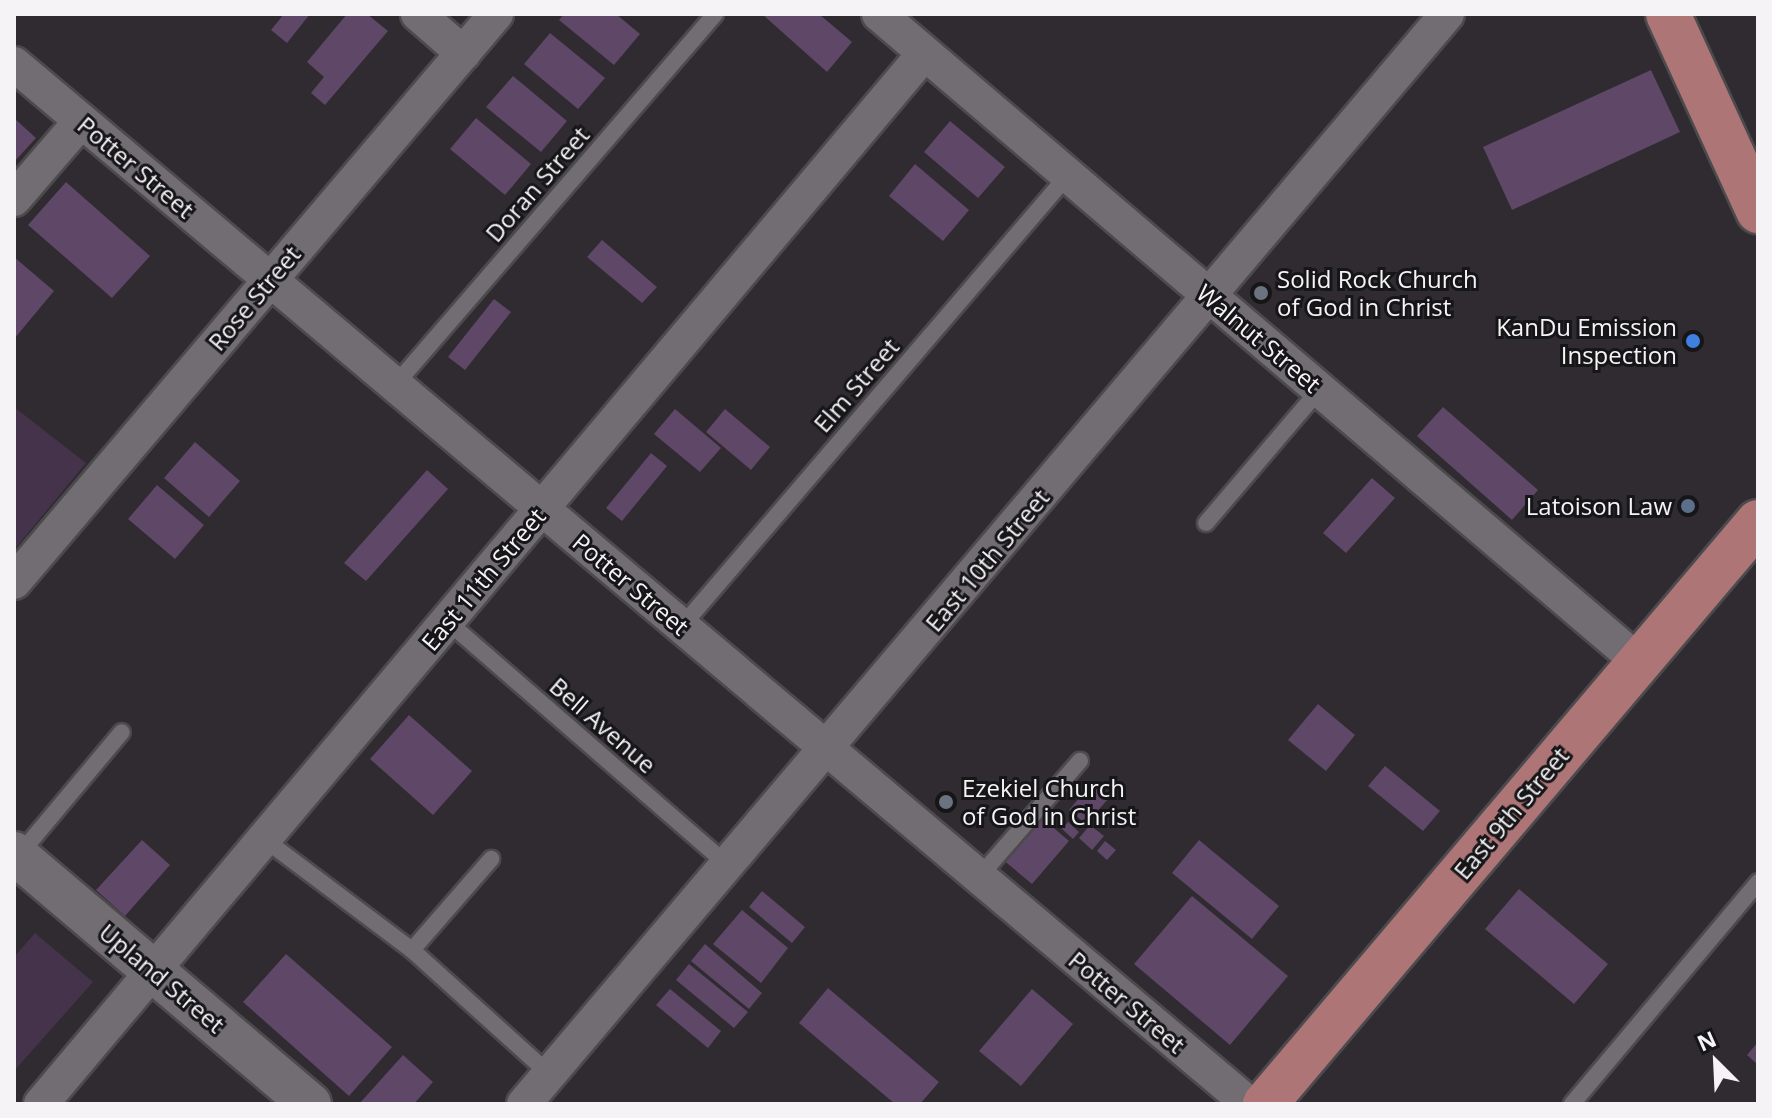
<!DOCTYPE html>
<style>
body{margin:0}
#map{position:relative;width:1772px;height:1118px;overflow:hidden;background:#2f2b30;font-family:"Open Sans",sans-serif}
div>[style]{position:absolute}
.green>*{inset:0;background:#45334b}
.building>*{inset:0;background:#5f4767}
.roads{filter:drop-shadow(2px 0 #4c4a4d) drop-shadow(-2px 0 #4c4a4d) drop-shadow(0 2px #4c4a4d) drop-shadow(0 -2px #4c4a4d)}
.service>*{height:16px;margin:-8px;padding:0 8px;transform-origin:8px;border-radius:8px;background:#716d72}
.minor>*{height:34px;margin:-17px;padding:0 17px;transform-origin:17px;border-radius:17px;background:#716d72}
.tertiary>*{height:42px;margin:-21px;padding:0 21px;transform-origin:21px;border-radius:21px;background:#716d72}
.primary>*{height:44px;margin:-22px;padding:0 22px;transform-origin:22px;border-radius:22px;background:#ae7576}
.dots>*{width:22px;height:22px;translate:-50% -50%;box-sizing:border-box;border:4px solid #161517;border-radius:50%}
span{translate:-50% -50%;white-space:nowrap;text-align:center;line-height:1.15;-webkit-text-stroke:6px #161517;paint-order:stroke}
.street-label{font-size:24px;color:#f5f3f6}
.poi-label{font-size:24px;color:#f5f3f6}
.left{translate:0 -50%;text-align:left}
.right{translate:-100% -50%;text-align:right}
.frame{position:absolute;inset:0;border:16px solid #f5f3f6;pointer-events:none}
.north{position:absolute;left:1676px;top:1022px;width:80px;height:80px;-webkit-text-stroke:6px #161517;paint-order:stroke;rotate:336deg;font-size:22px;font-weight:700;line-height:32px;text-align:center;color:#f5f3f6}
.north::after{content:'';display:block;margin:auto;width:28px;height:36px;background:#f5f3f6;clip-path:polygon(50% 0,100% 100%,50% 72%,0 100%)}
</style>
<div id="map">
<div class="green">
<i style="clip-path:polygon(14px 407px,86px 463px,14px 550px)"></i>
<i style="clip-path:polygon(35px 933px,93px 982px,14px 1071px,14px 957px)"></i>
</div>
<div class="building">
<i style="clip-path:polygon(284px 14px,310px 14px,287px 43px,271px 30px)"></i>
<i style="clip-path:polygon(347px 14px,367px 14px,388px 31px,325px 105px,311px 93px,324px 77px,307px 62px)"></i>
<i style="clip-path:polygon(564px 14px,616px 14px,640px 34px,614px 65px,559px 20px)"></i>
<i style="clip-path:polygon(762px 14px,819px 14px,852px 42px,827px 72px)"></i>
<i style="clip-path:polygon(550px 33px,605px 78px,578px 109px,524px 64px)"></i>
<i style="clip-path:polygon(1651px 70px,1680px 132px,1512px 210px,1483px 147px)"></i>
<i style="clip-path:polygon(513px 76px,567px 121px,541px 152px,486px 107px)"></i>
<i style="clip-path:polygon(14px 118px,36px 138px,14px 162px)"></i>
<i style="clip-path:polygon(476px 118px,531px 164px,505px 195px,450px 149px)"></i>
<i style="clip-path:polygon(950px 121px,1005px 167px,978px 198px,924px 152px)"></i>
<i style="clip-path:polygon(915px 164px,969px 210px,943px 241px,889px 196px)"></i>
<i style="clip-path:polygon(66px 182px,150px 256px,112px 298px,28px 225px)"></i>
<i style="clip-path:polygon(602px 240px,657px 287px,642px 303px,587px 257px)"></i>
<i style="clip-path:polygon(14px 257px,54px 291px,14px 339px)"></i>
<i style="clip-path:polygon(494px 299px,511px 312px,465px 370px,448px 357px)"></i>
<i style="clip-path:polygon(1443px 407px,1538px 490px,1512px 520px,1417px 436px)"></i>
<i style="clip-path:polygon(675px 409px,721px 448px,700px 472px,654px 434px)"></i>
<i style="clip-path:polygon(725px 409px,770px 447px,751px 470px,706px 432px)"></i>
<i style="clip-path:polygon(195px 442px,240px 481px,209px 517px,164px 478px)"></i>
<i style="clip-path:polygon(651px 453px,667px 466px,622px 521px,606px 508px)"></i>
<i style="clip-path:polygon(427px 470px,448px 489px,366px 581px,344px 563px)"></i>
<i style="clip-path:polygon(1372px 478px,1395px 498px,1346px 553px,1323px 533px)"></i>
<i style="clip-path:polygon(157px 485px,204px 525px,175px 559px,128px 519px)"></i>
<i style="clip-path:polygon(1318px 704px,1355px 735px,1326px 771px,1288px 740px)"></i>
<i style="clip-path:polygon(409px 715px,472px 771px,433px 815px,370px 759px)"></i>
<i style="clip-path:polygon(1385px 766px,1440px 811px,1423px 831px,1368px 786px)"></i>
<i style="clip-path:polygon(1091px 784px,1109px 798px,1086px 824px,1069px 810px)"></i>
<i style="clip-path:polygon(1048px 804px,1057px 812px,1048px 823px,1069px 841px,1032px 884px,1002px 859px)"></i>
<i style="clip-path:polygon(1068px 822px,1079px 832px,1073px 839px,1062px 829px)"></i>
<i style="clip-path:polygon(1090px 825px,1104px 836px,1092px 850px,1079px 838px)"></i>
<i style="clip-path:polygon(142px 840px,170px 865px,125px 916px,96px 890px)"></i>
<i style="clip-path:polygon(1199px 840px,1279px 906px,1252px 939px,1172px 873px)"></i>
<i style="clip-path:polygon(1105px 841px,1116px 850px,1107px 860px,1097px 851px)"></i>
<i style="clip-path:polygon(1519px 889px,1608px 964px,1574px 1004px,1485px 929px)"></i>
<i style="clip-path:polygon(762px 891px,805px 927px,792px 943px,749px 907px)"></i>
<i style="clip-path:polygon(1192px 896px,1288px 976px,1230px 1045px,1134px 964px)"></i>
<i style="clip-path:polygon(742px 910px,788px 948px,761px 983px,713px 944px)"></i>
<i style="clip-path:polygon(705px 944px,762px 993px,749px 1009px,691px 961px)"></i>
<i style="clip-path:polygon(286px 954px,392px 1047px,349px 1096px,243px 1002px)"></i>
<i style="clip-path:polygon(689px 964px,748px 1012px,734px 1028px,676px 980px)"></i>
<i style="clip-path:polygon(828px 988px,939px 1082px,920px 1104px,895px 1104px,799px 1023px)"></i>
<i style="clip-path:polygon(670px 989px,721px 1031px,708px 1048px,656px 1005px)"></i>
<i style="clip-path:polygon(1032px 989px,1073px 1024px,1021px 1086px,979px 1051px)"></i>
<i style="clip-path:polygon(1758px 1042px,1758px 1065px,1747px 1055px)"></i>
<i style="clip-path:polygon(403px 1055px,433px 1082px,414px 1104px,359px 1104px)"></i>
</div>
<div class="roads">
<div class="service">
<i style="left:395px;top:385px;width:490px;rotate:-49.2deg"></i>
<i style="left:1206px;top:523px;width:176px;rotate:-49.6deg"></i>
<i style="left:447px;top:621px;width:372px;rotate:41deg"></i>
<i style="left:682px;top:626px;width:594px;rotate:-49.44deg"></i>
<i style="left:264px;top:839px;width:185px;rotate:36.9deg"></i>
<i style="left:412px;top:950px;width:185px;rotate:42.1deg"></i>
<i style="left:19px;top:855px;width:160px;rotate:-50.1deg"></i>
<i style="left:979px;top:877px;width:154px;rotate:-49deg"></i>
<i style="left:412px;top:950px;width:121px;rotate:-49deg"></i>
<i style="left:1572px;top:1104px;width:290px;rotate:-50deg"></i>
</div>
<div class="minor">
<i style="left:418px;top:14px;width:60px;rotate:40.9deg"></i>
<i style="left:879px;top:14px;width:999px;rotate:40.45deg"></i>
<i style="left:14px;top:64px;width:1615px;rotate:40.1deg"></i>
<i style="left:14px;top:199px;width:103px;rotate:-49.3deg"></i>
<i style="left:14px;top:582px;width:745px;rotate:-49.68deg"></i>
<i style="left:41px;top:1104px;width:1372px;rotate:-49.94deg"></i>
<i style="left:524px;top:1104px;width:1428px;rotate:-49.74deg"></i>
</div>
<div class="tertiary">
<i style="left:14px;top:853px;width:388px;rotate:40.3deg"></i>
</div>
<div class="primary">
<i style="left:1668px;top:14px;width:217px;rotate:65.4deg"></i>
<i style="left:1265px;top:1104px;width:763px;rotate:-49.73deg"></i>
</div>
</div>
<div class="dots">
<i style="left:1261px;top:293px;background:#6b7280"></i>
<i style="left:1693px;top:341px;background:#3f7fe0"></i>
<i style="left:1688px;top:506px;background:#5c6f8a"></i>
<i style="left:946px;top:802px;background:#6b7280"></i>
</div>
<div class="street-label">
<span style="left:136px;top:167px;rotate:40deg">Potter Street</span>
<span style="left:537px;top:184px;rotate:-49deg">Doran Street</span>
<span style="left:254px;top:298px;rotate:-50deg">Rose Street</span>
<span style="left:1259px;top:338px;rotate:40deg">Walnut Street</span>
<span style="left:856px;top:385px;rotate:-49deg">Elm Street</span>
<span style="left:987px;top:560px;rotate:-50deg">East 10th Street</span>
<span style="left:483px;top:579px;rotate:-50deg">East 11th Street</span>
<span style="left:631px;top:584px;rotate:40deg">Potter Street</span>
<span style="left:603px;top:725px;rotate:41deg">Bell Avenue</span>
<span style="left:1511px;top:813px;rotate:-50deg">East 9th Street</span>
<span style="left:162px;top:978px;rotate:40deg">Upland Street</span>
<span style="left:1127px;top:1002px;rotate:40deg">Potter Street</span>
</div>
<div class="poi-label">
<span class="left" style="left:1277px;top:293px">Solid Rock Church<br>of God in Christ</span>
<span class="right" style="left:1677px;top:341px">KanDu Emission<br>Inspection</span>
<span class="right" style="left:1672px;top:506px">Latoison Law</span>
<span class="left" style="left:962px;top:802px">Ezekiel Church<br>of God in Christ</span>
</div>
<div class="frame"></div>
<div class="north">N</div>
</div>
